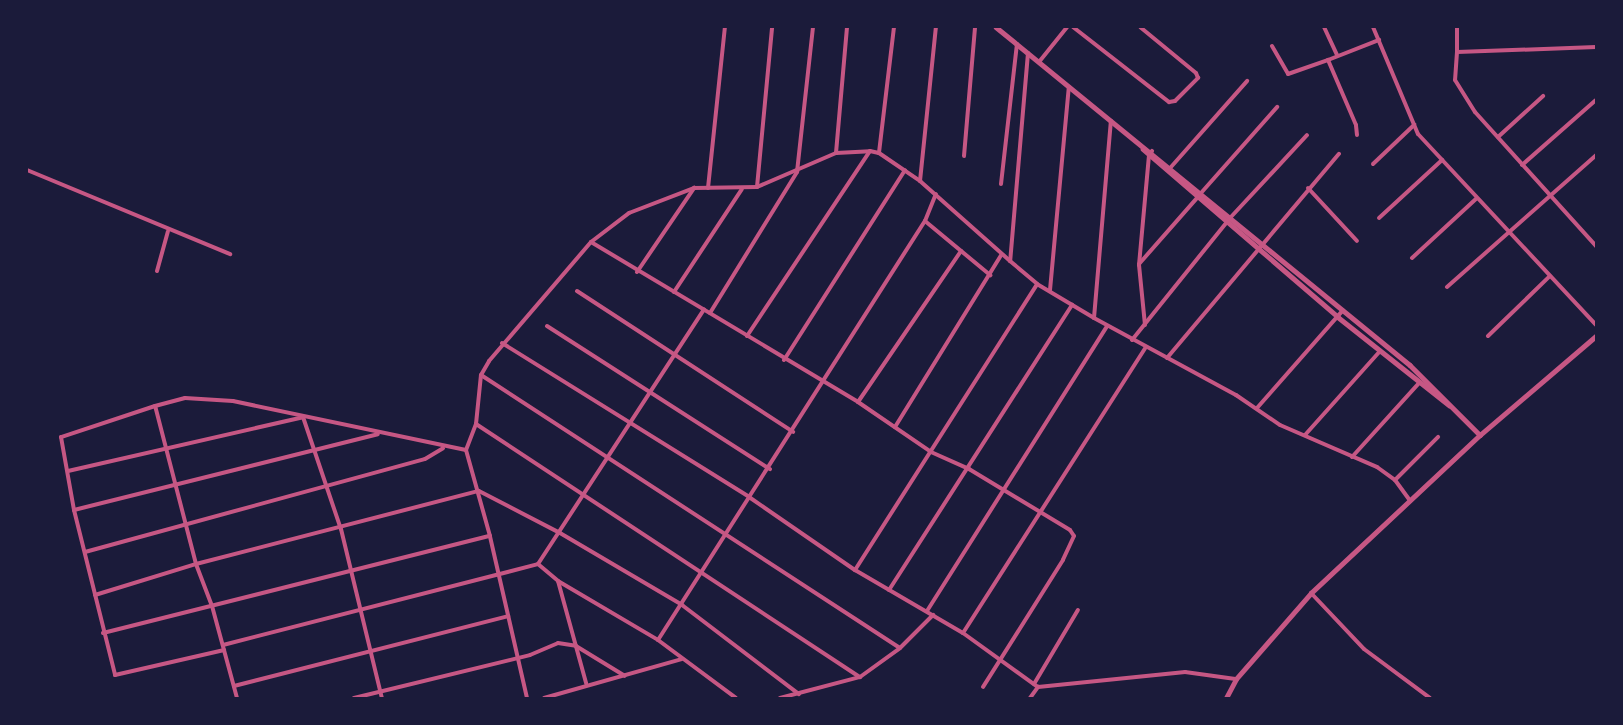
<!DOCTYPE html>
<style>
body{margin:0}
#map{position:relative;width:1623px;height:725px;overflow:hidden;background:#1b1b3a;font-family:"Open Sans",sans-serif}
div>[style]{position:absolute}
.minor>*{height:4px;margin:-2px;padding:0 2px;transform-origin:2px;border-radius:2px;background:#c65784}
.tertiary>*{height:4.5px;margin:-2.25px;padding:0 2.25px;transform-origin:2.25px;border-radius:2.25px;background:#c65784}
span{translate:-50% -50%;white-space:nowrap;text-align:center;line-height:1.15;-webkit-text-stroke:6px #1b1b3a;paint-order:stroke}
.frame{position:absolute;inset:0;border:28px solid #1b1b3a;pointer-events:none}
</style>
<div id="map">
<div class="minor">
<i style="left:894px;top:27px;width:127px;rotate:96.8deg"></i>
<i style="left:879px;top:153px;width:50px;rotate:34.3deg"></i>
<i style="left:920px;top:181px;width:120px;rotate:41.6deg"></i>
<i style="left:1073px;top:27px;width:122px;rotate:38deg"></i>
<i style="left:1169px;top:102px;width:6px;rotate:-9deg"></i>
<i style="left:1175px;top:101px;width:33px;rotate:-45deg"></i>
<i style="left:1198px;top:78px;width:5px;rotate:-112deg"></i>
<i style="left:1196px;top:73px;width:72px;rotate:-140.6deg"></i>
<i style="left:1324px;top:27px;width:31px;rotate:65deg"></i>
<i style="left:1373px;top:27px;width:116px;rotate:67.2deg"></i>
<i style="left:1418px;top:134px;width:261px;rotate:47deg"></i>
<i style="left:1457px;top:27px;width:25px;rotate:90deg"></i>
<i style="left:1272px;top:46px;width:32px;rotate:60deg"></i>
<i style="left:1288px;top:74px;width:42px;rotate:-19.3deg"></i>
<i style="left:1596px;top:47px;width:139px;rotate:177.9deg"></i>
<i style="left:1457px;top:52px;width:28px;rotate:94deg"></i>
<i style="left:1455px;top:80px;width:38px;rotate:58deg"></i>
<i style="left:1475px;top:112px;width:181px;rotate:47.9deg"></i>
<i style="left:1028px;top:53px;width:209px;rotate:94.9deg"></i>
<i style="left:1010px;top:261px;width:35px;rotate:40deg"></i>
<i style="left:1037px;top:284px;width:66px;rotate:30.8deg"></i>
<i style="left:1094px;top:318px;width:162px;rotate:28.5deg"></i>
<i style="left:1236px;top:395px;width:53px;rotate:34.3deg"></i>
<i style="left:1280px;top:425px;width:106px;rotate:23.4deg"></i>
<i style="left:1377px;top:467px;width:22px;rotate:36deg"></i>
<i style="left:1395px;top:480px;width:26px;rotate:54deg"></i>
<i style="left:1039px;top:62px;width:45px;rotate:-51.3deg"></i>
<i style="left:1357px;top:135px;width:10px;rotate:-96deg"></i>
<i style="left:1356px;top:125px;width:71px;rotate:-113.3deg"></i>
<i style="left:1328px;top:60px;width:55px;rotate:-21.4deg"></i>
<i style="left:1498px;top:137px;width:61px;rotate:-42.3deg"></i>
<i style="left:836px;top:153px;width:126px;rotate:-85deg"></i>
<i style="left:964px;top:156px;width:129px;rotate:-85.1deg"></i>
<i style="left:1373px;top:164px;width:57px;rotate:-43.6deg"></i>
<i style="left:1522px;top:165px;width:98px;rotate:-41.3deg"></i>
<i style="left:1171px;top:167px;width:115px;rotate:-48.5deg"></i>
<i style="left:27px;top:170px;width:220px;rotate:22.5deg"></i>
<i style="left:920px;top:181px;width:155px;rotate:-84.1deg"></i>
<i style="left:1001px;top:184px;width:141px;rotate:-83.5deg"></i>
<i style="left:757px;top:187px;width:161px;rotate:-84.6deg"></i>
<i style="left:708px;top:188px;width:162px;rotate:-84deg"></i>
<i style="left:1308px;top:188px;width:72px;rotate:47.2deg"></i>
<i style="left:1201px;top:193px;width:115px;rotate:-48.5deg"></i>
<i style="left:1379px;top:218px;width:86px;rotate:-42.6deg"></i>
<i style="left:925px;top:221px;width:85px;rotate:39.7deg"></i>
<i style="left:591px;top:242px;width:311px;rotate:30.9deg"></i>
<i style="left:858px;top:402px;width:88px;rotate:34.4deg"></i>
<i style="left:931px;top:452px;width:42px;rotate:24.1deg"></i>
<i style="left:969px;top:469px;width:118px;rotate:31.1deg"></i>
<i style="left:1070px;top:530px;width:7px;rotate:56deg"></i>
<i style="left:1074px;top:536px;width:26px;rotate:115deg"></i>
<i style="left:1063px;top:560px;width:150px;rotate:122.2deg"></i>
<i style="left:1412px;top:258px;width:88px;rotate:-42.7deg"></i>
<i style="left:1139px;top:264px;width:88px;rotate:-48.7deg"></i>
<i style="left:157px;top:271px;width:41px;rotate:-74.6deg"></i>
<i style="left:637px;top:272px;width:102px;rotate:-55.8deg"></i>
<i style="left:1447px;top:287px;width:199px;rotate:-41.5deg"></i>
<i style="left:1050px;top:290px;width:204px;rotate:-84.7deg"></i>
<i style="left:577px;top:291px;width:258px;rotate:33.1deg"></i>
<i style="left:674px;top:292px;width:123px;rotate:-56.6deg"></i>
<i style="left:710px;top:313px;width:166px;rotate:-58.3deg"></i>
<i style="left:797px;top:172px;width:146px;rotate:-83.7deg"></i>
<i style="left:1094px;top:318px;width:198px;rotate:-85.1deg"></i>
<i style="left:1145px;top:325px;width:60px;rotate:-95.7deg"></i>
<i style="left:1139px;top:265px;width:109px;rotate:-84.8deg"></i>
<i style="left:1149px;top:156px;width:6px;rotate:-59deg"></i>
<i style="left:547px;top:326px;width:265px;rotate:32.7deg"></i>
<i style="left:747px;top:336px;width:222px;rotate:-56.4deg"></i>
<i style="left:870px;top:151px;width:9px;rotate:13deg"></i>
<i style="left:1488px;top:336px;width:86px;rotate:-44.1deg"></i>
<i style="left:1132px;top:340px;width:156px;rotate:-51.2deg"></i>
<i style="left:1230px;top:218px;width:113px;rotate:-47.1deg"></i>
<i style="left:502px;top:343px;width:291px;rotate:31.9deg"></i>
<i style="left:749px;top:497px;width:327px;rotate:-57.5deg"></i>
<i style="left:925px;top:221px;width:29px;rotate:-68deg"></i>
<i style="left:1167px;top:358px;width:267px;rotate:-49.9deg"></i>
<i style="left:784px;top:360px;width:225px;rotate:-57.5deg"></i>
<i style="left:481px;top:375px;width:500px;rotate:33.09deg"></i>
<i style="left:858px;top:402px;width:183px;rotate:-55.7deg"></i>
<i style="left:155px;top:406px;width:99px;rotate:161.7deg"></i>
<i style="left:61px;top:437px;width:74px;rotate:79.9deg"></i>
<i style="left:74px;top:510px;width:170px;rotate:76deg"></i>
<i style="left:115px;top:675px;width:112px;rotate:-12.9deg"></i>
<i style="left:1257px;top:408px;width:130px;rotate:-48.7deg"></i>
<i style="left:476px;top:424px;width:460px;rotate:33.4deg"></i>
<i style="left:860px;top:677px;width:49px;rotate:-35.9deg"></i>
<i style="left:900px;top:648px;width:47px;rotate:-45deg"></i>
<i style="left:895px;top:427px;width:203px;rotate:-58.3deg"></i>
<i style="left:1305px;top:435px;width:113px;rotate:-48.2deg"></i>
<i style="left:1352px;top:457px;width:100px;rotate:-47.8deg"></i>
<i style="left:68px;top:471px;width:241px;rotate:-12.9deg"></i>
<i style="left:303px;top:417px;width:118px;rotate:71.3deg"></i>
<i style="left:341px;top:529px;width:174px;rotate:76.4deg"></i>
<i style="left:1395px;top:480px;width:61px;rotate:-45deg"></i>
<i style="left:74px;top:510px;width:313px;rotate:-14deg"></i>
<i style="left:85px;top:552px;width:352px;rotate:-15.3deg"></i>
<i style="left:425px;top:459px;width:21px;rotate:-31deg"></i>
<i style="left:538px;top:564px;width:26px;rotate:40deg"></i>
<i style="left:558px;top:581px;width:116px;rotate:30.5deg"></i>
<i style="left:658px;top:640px;width:97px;rotate:36.6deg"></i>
<i style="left:855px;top:570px;width:339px;rotate:-57.5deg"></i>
<i style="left:558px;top:581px;width:106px;rotate:74.6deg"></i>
<i style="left:889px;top:590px;width:339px;rotate:-57.3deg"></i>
<i style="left:1311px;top:593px;width:77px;rotate:46.6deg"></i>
<i style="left:1364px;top:649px;width:82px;rotate:36.6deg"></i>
<i style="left:95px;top:595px;width:106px;rotate:-17.1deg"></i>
<i style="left:196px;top:564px;width:292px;rotate:-14.5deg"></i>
<i style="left:479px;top:491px;width:91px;rotate:27.4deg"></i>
<i style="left:560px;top:533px;width:142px;rotate:30.5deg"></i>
<i style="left:682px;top:605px;width:147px;rotate:37.3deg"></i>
<i style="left:927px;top:611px;width:337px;rotate:-57.7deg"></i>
<i style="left:103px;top:633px;width:399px;rotate:-14.1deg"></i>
<i style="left:963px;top:633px;width:338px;rotate:-57.4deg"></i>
<i style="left:658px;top:640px;width:169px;rotate:-57.5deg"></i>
<i style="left:749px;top:497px;width:129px;rotate:34.6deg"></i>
<i style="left:855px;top:570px;width:125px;rotate:30.3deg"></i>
<i style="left:963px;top:633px;width:92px;rotate:35.8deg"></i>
<i style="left:1038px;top:687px;width:148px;rotate:-5.8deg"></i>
<i style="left:1185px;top:672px;width:51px;rotate:7.8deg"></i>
<i style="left:223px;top:645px;width:325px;rotate:-14.4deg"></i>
<i style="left:538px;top:564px;width:304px;rotate:-56.9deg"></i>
<i style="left:1034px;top:684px;width:86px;rotate:-59.3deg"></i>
<i style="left:234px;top:686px;width:283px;rotate:-14.3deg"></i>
<i style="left:237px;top:698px;width:95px;rotate:-105.2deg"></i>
<i style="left:212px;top:606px;width:45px;rotate:-110.9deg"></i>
<i style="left:196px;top:564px;width:163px;rotate:-104.5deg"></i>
<i style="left:155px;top:406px;width:31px;rotate:-15deg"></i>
<i style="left:185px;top:398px;width:48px;rotate:3.6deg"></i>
<i style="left:233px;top:401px;width:238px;rotate:11.9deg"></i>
<i style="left:354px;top:698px;width:181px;rotate:-13.7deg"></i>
<i style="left:530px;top:655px;width:30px;rotate:-23deg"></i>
<i style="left:558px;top:643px;width:18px;rotate:9deg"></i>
<i style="left:576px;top:646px;width:57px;rotate:31.5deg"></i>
<i style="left:527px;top:698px;width:166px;rotate:-102.9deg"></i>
<i style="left:490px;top:536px;width:89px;rotate:-105.6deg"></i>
<i style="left:466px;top:450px;width:28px;rotate:-69deg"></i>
<i style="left:476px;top:424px;width:49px;rotate:-84.2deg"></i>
<i style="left:481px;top:375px;width:16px;rotate:-60deg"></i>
<i style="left:489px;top:361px;width:157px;rotate:-49.4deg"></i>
<i style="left:591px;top:242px;width:48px;rotate:-37.3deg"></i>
<i style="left:629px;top:213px;width:70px;rotate:-21deg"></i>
<i style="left:694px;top:188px;width:63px;rotate:-0.9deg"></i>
<i style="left:757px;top:187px;width:86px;rotate:-23.3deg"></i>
<i style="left:836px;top:153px;width:34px;rotate:-3deg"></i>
<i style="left:544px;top:698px;width:143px;rotate:-15.8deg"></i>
<i style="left:780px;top:698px;width:83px;rotate:-14.7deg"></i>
<i style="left:1030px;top:698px;width:14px;rotate:-54deg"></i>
</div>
<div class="tertiary">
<i style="left:996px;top:27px;width:534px;rotate:39.23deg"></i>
<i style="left:1410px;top:365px;width:99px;rotate:45deg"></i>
<i style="left:1143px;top:149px;width:257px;rotate:40.7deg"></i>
<i style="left:1338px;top:317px;width:142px;rotate:38.4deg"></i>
<i style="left:1226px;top:698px;width:21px;rotate:-62deg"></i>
<i style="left:1236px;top:679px;width:114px;rotate:-48.9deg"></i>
<i style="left:1311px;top:593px;width:231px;rotate:-43.1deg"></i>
<i style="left:1480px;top:435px;width:153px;rotate:-40.5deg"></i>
</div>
<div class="frame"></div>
</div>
